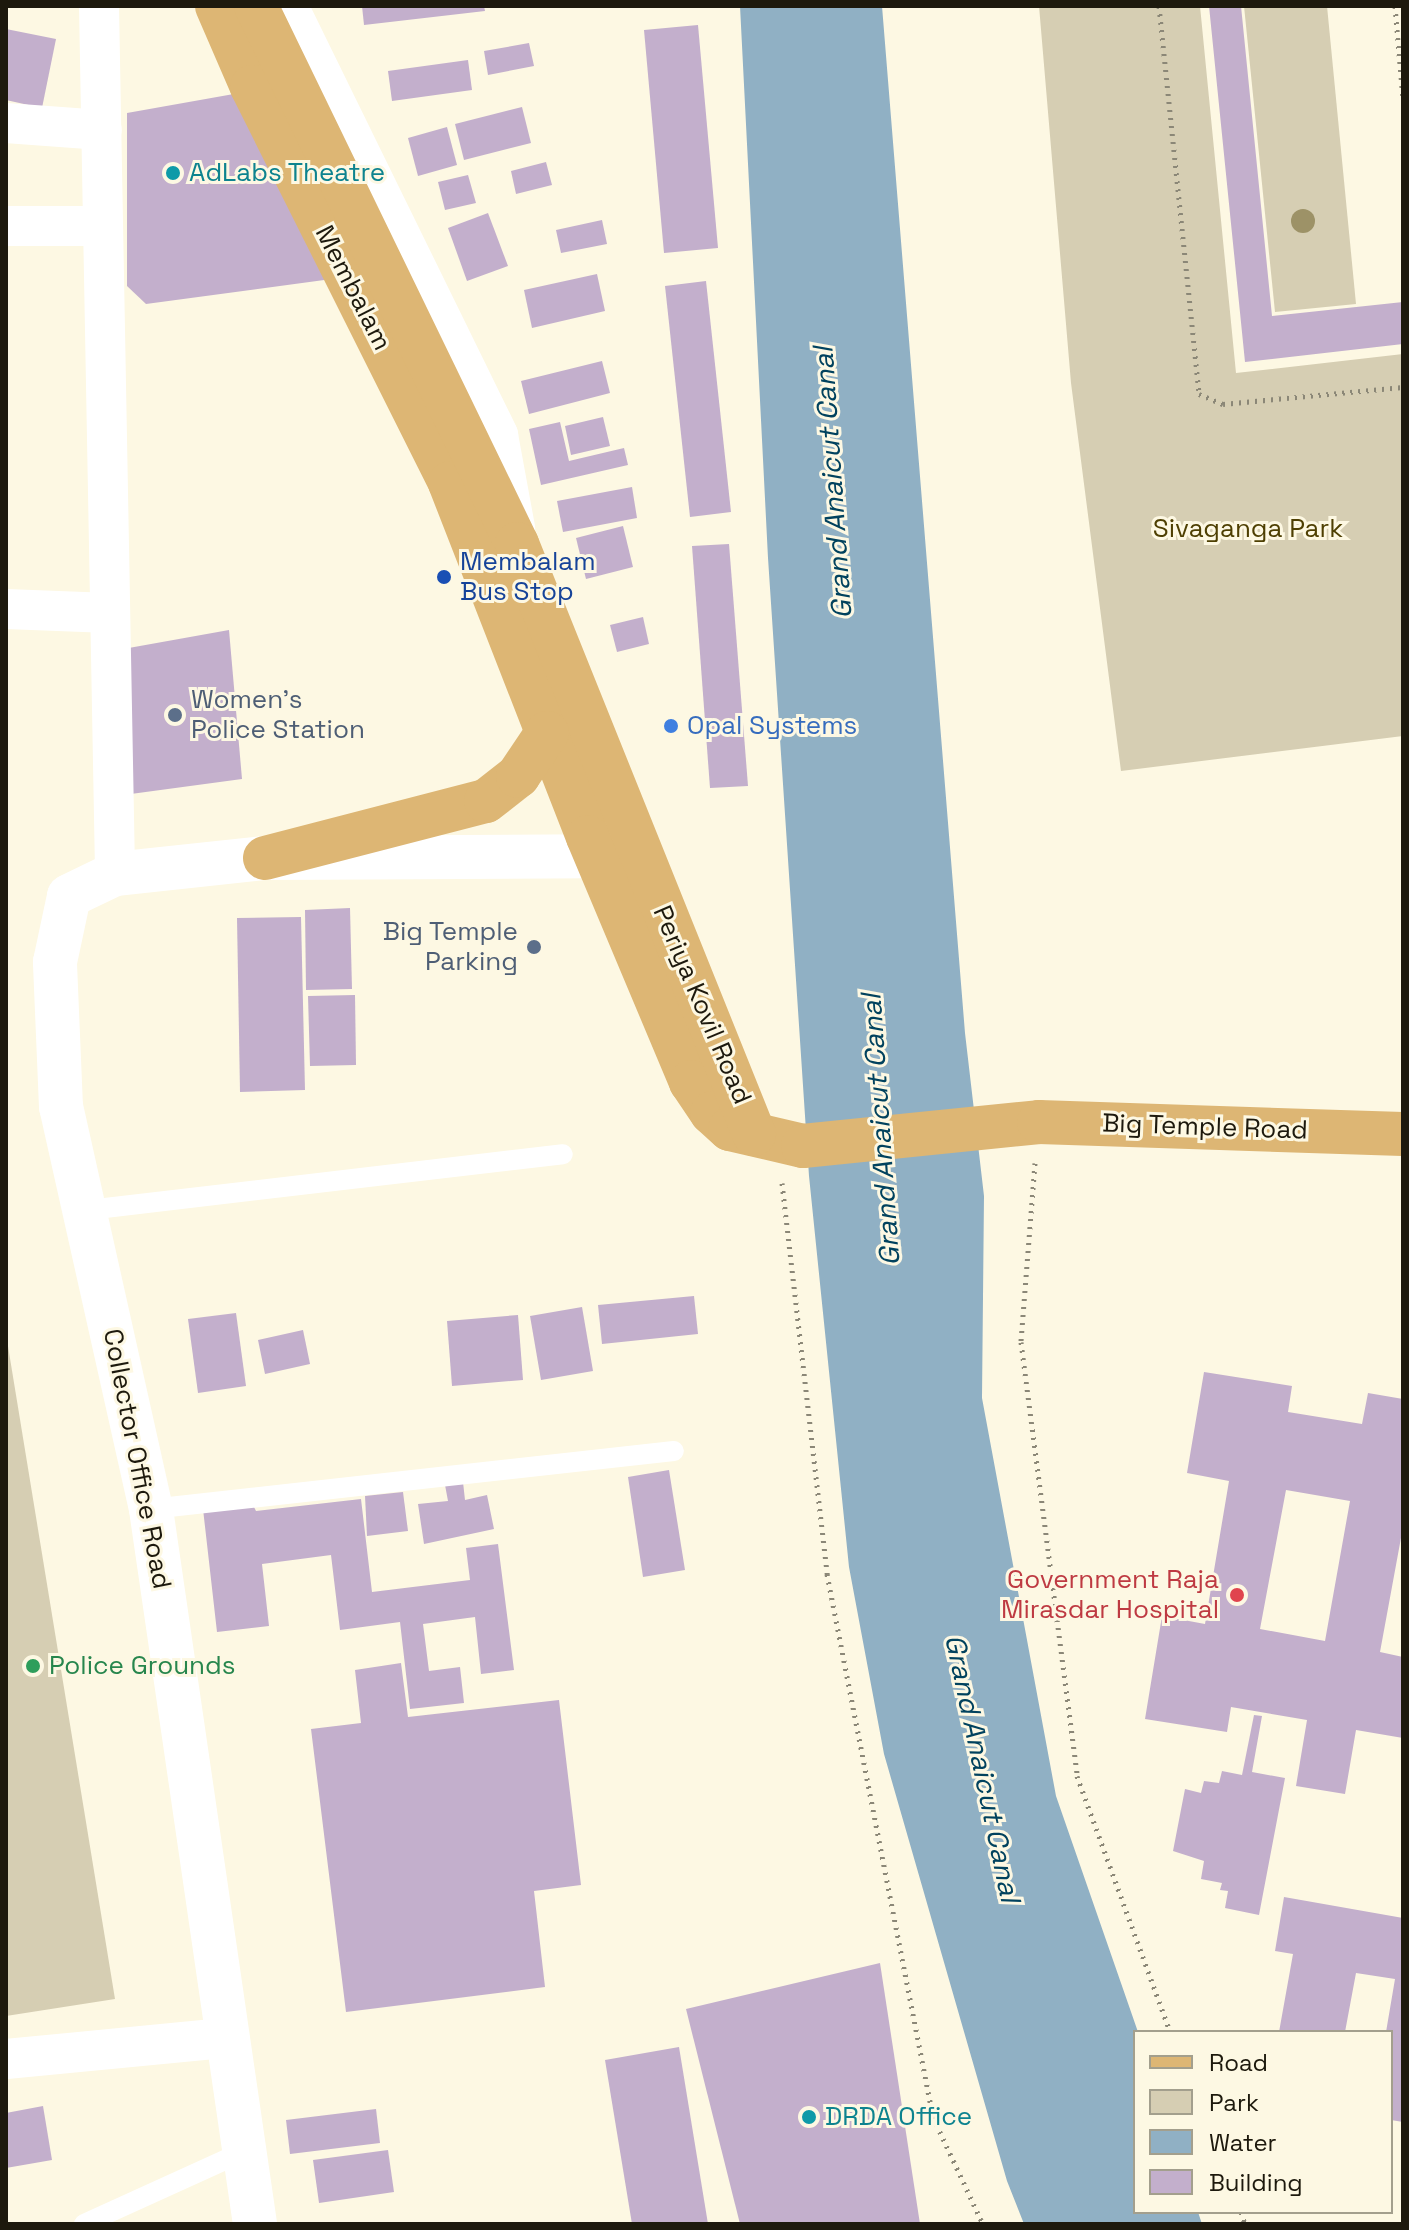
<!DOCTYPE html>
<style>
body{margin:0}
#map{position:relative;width:1409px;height:2230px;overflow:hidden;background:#fdf8e3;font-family:"Space Grotesk",sans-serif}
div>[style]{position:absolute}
.green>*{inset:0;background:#d6ceb3}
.water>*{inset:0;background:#90b0c4}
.building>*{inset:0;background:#c3afcc}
.path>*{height:5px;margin-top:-2.5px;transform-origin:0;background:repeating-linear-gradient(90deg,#8b8777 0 2px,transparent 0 8px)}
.lane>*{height:20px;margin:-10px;padding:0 10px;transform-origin:10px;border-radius:10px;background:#fff}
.street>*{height:40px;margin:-20px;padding:0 20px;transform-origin:20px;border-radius:20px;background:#fff}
.secondary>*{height:44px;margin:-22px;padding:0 22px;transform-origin:22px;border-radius:22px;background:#fff}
.primary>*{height:44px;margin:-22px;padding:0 22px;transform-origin:22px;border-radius:22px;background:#ddb674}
.trees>*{width:24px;height:24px;margin:-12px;border-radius:50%;background:#9d9267}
.dots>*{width:22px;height:22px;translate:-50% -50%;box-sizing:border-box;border:4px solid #fdf8e3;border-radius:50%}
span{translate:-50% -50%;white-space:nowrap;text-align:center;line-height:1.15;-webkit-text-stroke:6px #fdf8e3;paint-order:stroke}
.culture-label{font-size:26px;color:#0d838f}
.left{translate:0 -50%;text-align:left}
.street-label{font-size:26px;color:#1d190d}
.park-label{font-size:26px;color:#4e3f02}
.transit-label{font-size:26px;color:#164399}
.service-label{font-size:26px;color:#4e5e75}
.right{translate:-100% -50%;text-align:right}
.shop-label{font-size:26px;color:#366cbe}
.health-label{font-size:26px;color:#be3a42}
.leisure-label{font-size:26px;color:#27864d}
.water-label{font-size:28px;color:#01425e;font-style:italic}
.frame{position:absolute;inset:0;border:8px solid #1d190d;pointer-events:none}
.legend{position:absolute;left:1133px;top:2030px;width:260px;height:184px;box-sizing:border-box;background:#fdf8e3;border:2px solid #a39f8d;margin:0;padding:10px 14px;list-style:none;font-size:24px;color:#1d190d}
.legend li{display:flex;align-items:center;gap:16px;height:40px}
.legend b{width:40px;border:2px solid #a39f8d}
</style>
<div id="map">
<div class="green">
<i style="clip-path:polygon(1039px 6px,1200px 6px,1236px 373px,1403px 354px,1403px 736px,1121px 771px,1071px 383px)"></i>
<i style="clip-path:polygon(1244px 6px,1327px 6px,1356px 304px,1275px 312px)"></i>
<i style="clip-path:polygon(6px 1334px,115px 1999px,6px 2016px)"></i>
</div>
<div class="water">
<i style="clip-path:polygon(740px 6px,882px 6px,965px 1033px,984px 1196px,982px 1398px,1056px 1796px,1138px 2032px,1135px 2212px,1198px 2212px,1202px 2224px,1024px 2224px,1007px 2181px,884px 1754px,849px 1567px,809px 1176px,768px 558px)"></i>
</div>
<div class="building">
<i style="clip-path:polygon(362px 6px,484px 6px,485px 11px,364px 25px)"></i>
<i style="clip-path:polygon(1209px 6px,1241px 6px,1272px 316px,1403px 302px,1403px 344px,1245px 362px)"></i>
<i style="clip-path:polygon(698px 25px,718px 248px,664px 253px,644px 30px)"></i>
<i style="clip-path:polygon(6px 29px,56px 39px,42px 108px,6px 100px)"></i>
<i style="clip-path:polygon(529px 43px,534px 66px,488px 75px,484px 51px)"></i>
<i style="clip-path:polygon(468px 60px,472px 90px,392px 101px,388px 71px)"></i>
<i style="clip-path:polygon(245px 92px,339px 278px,146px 304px,127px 286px,127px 113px)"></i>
<i style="clip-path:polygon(522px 107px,531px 143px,464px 160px,455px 124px)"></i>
<i style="clip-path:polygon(447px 127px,457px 165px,418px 176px,408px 138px)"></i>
<i style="clip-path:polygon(546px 162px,552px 185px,516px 194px,511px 171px)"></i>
<i style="clip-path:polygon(468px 175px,476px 203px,445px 210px,438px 182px)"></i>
<i style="clip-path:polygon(488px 213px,508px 266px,467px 281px,448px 228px)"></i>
<i style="clip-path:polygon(602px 220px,607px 244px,561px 253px,556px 230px)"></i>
<i style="clip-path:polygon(597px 274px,605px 311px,532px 328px,524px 290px)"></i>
<i style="clip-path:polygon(706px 281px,731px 512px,690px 517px,665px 286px)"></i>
<i style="clip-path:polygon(602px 361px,610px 393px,529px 414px,521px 381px)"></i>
<i style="clip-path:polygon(603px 417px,610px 446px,571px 455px,565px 426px)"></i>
<i style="clip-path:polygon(560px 422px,569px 461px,624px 448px,628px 465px,541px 485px,529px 429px)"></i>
<i style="clip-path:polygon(632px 487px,637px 518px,563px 532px,557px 501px)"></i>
<i style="clip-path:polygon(623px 526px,633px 567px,586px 579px,576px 538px)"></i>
<i style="clip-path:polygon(729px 544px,748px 786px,710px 788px,692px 546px)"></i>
<i style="clip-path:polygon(643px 617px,649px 644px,617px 652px,610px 625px)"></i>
<i style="clip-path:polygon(229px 630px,242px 779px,116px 796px,112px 651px)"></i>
<i style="clip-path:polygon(350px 908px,352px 989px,306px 990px,305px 910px)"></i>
<i style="clip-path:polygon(301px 917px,305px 1090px,240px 1092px,237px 918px)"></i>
<i style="clip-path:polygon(355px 995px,356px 1065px,310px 1066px,308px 996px)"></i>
<i style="clip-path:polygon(694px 1296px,698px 1334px,602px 1344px,598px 1305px)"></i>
<i style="clip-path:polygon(582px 1307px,593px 1371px,541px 1380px,530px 1316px)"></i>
<i style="clip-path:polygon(236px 1313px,246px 1386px,198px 1393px,188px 1319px)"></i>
<i style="clip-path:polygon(518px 1315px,523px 1380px,452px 1386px,447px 1321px)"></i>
<i style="clip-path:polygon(303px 1330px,310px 1364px,265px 1374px,258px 1340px)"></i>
<i style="clip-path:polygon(evenodd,1204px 1372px,1292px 1386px,1288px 1412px,1362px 1424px,1368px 1393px,1403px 1399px,1403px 1527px,1380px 1652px,1403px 1657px,1403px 1738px,1356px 1730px,1345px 1794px,1296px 1786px,1307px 1720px,1231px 1707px,1227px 1732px,1145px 1719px,1162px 1616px,1205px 1624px,1229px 1481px,1187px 1473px,1204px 1372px,1286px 1490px,1350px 1501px,1325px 1641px,1260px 1629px,1286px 1490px)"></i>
<i style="clip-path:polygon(669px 1470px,685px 1570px,643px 1577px,628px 1477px)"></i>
<i style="clip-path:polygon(463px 1482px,465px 1500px,487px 1495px,494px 1529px,424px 1544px,418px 1504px,448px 1501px,445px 1485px)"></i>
<i style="clip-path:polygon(403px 1492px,408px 1531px,367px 1536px,365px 1496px)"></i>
<i style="clip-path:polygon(361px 1499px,372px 1592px,470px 1580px,466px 1548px,498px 1544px,514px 1670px,481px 1674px,475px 1617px,423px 1624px,429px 1671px,460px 1667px,464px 1703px,410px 1709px,400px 1622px,340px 1630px,331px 1555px,262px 1564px,269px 1626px,217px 1632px,203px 1509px,252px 1503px,256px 1511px)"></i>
<i style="clip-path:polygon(401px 1663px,408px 1717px,559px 1700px,581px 1885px,534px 1891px,545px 1987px,346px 2012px,311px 1729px,361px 1723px,355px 1670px)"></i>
<i style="clip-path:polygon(1254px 1715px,1262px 1716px,1252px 1772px,1285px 1778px,1259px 1915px,1225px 1908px,1228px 1891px,1220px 1890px,1222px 1883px,1201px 1879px,1204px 1861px,1173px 1851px,1185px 1789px,1201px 1793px,1204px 1781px,1219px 1783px,1222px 1771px,1242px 1775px)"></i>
<i style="clip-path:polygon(1284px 1897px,1403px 1918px,1403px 2122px,1391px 2120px,1391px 2032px,1386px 2032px,1395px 1979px,1356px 1973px,1345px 2032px,1279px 2032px,1293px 1954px,1275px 1951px)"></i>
<i style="clip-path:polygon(880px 1963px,920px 2224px,740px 2224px,686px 2009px)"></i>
<i style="clip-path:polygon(679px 2047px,708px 2224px,632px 2224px,605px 2060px)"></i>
<i style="clip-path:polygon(43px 2106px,52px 2160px,6px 2168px,6px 2113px)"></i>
<i style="clip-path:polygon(376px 2109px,380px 2143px,290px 2154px,286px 2120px)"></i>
<i style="clip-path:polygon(388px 2150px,394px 2192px,319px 2203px,313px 2160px)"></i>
</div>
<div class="path">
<i style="left:1159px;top:6px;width:390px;rotate:84.1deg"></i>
<i style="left:1199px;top:394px;width:26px;rotate:23deg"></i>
<i style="left:1223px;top:404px;width:181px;rotate:-5.4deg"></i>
<i style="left:1395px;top:6px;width:93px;rotate:85.1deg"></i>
<i style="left:1035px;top:1163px;width:180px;rotate:94.5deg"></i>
<i style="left:1021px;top:1342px;width:438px;rotate:82.6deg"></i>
<i style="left:1077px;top:1776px;width:272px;rotate:70deg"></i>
<i style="left:782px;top:1183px;width:394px;rotate:83.4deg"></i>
<i style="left:827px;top:1574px;width:553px;rotate:78.95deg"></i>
<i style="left:933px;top:2117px;width:118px;rotate:65deg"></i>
<i style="left:1241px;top:2212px;width:13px;rotate:72deg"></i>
</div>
<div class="lane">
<i style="left:88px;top:1210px;width:478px;rotate:-6.7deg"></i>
<i style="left:151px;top:1509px;width:526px;rotate:-6.33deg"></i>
<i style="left:84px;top:2224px;width:175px;rotate:-24.4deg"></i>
</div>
<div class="street">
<i style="left:99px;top:6px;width:868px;rotate:88.94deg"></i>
<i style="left:288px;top:6px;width:478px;rotate:63.9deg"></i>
<i style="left:498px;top:435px;width:95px;rotate:79.6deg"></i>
<i style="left:6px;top:123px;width:96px;rotate:4.2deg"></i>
<i style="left:6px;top:226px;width:95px"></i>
<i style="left:6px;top:609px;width:104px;rotate:2.2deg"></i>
<i style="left:6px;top:2059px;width:219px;rotate:-5.5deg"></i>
</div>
<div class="secondary">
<i style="left:255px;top:2224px;width:723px;rotate:-98.28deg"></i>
<i style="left:151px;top:1509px;width:412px;rotate:-102.6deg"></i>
<i style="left:61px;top:1107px;width:145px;rotate:-92.4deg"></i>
<i style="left:55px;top:962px;width:67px;rotate:-78deg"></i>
<i style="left:69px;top:896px;width:51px;rotate:-25.6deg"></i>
<i style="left:115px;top:874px;width:151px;rotate:-6.1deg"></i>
<i style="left:265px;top:858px;width:369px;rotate:-0.3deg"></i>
</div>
<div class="primary">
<i style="left:217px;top:6px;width:88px;rotate:66.6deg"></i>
<i style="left:252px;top:87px;width:443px;rotate:63.4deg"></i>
<i style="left:450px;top:483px;width:380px;rotate:68.7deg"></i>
<i style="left:588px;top:837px;width:266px;rotate:67.2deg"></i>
<i style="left:691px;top:1082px;width:37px;rotate:56deg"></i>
<i style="left:712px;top:1113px;width:24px;rotate:42deg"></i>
<i style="left:730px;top:1129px;width:75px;rotate:13.1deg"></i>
<i style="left:803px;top:1146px;width:237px;rotate:-5.8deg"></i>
<i style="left:1039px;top:1122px;width:364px;rotate:1.9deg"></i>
<i style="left:256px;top:6px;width:598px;rotate:64.12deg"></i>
<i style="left:517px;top:544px;width:636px;rotate:68.11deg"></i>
<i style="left:265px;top:858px;width:228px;rotate:-14.5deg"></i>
<i style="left:486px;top:801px;width:41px;rotate:-38deg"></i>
<i style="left:518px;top:776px;width:52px;rotate:-56deg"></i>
</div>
<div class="trees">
<i style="left:1303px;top:221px"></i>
</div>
<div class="dots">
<i style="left:173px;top:173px;background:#0f9aa8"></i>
<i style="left:444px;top:577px;background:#1a4fb4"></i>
<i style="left:175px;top:715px;background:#5c6f8a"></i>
<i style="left:671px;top:726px;background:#3f7fe0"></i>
<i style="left:534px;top:947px;background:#5c6f8a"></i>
<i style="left:1237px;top:1595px;background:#e0444e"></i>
<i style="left:33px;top:1666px;background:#2e9e5b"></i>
<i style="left:809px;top:2117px;background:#0f9aa8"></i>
</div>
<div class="culture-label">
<span class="left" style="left:189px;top:173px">AdLabs Theatre</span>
<span class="left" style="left:825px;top:2117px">DRDA Office</span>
</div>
<div class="street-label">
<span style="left:353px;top:288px;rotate:63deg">Membalam</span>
<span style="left:702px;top:1005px;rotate:67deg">Periya Kovil Road</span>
<span style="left:1205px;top:1127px;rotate:2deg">Big Temple Road</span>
<span style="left:137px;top:1459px;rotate:79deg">Collector Office Road</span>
</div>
<div class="park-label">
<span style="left:1248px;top:529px">Sivaganga Park</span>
</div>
<div class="transit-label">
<span class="left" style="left:460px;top:577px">Membalam<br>Bus Stop</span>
</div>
<div class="service-label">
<span class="left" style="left:191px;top:715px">Women's<br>Police Station</span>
<span class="right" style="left:518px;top:947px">Big Temple<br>Parking</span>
</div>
<div class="shop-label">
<span class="left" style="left:687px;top:726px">Opal Systems</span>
</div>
<div class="health-label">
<span class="right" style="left:1219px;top:1595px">Government Raja<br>Mirasdar Hospital</span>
</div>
<div class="leisure-label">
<span class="left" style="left:49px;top:1666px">Police Grounds</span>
</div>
<div class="water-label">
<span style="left:832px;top:483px;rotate:-94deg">Grand Anaicut Canal</span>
<span style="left:880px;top:1130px;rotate:-94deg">Grand Anaicut Canal</span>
<span style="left:983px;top:1768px;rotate:78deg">Grand Anaicut Canal</span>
</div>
<div class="frame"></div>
<ul class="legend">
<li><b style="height:10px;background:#ddb674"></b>Road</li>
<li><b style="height:22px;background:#d6ceb3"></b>Park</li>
<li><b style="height:22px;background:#90b0c4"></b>Water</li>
<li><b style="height:22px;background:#c3afcc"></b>Building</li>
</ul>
</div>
